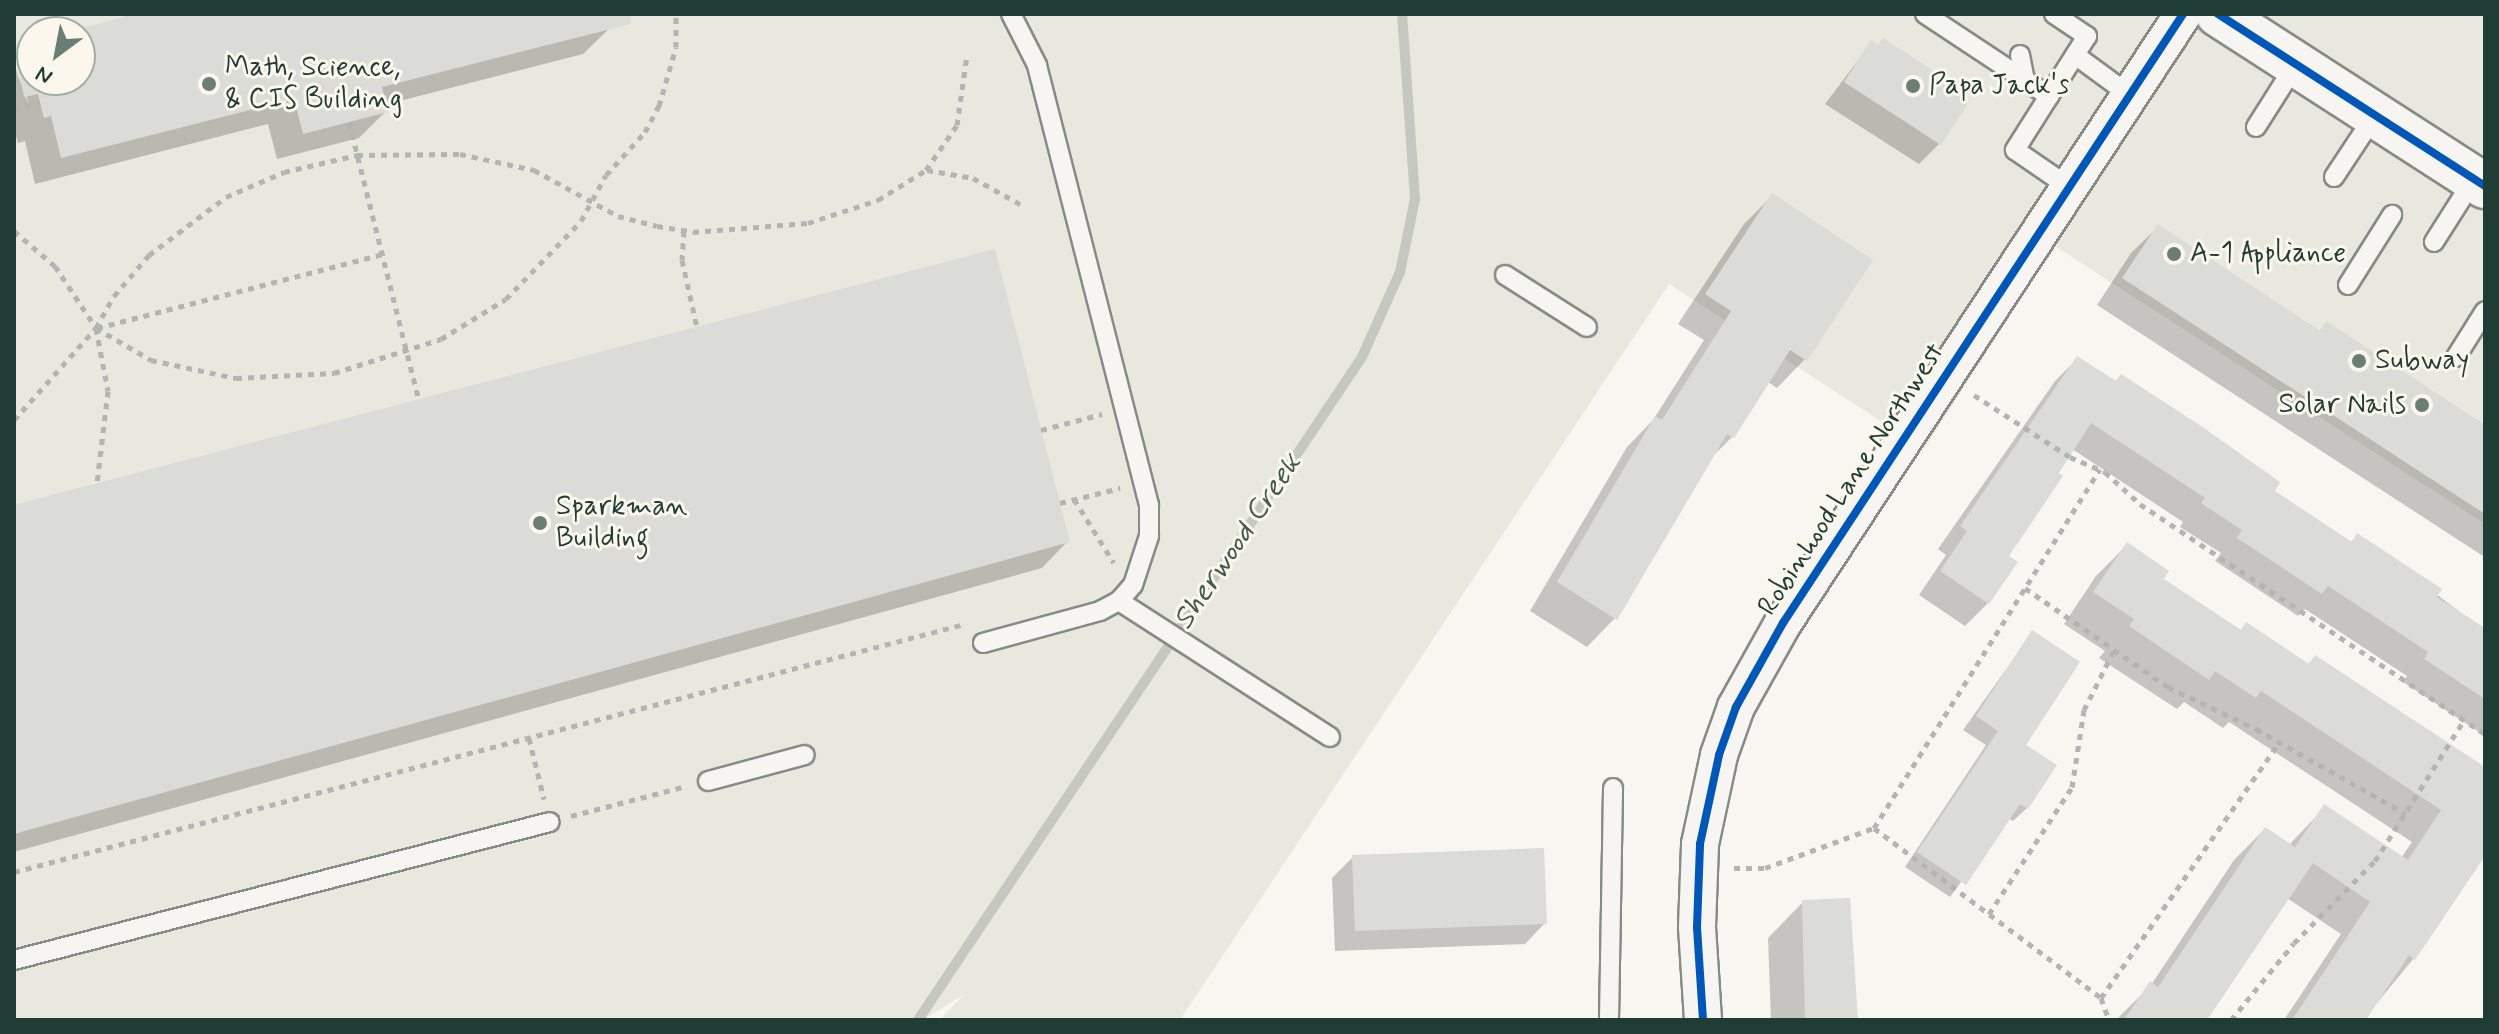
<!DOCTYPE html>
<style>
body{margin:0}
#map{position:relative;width:2499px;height:1034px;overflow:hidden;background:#f8f6f0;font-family:Mynerve,sans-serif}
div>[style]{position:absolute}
.built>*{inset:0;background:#e8e8df}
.shadow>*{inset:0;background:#0003}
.stream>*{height:10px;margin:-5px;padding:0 5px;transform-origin:5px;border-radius:5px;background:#c4c8bf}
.building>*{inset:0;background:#dbdbd7}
.path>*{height:5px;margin-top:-2.5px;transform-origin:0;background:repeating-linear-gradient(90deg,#b2b5b1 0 6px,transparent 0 12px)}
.roads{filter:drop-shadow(2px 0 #868b86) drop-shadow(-2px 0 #868b86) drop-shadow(0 2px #868b86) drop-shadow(0 -2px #868b86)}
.lane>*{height:18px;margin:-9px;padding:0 9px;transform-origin:9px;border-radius:9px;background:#f6f5f1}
.street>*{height:36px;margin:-18px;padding:0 18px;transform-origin:18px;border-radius:18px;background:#f6f5f1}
.secondary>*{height:44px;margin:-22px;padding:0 22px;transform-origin:22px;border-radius:22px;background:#f6f5f1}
.cycleway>*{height:8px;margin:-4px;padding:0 4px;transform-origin:4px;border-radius:4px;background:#0057b8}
.dots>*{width:22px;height:22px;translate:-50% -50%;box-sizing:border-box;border:4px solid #fbf7ec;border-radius:50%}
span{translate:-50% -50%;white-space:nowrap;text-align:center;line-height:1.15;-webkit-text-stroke:6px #fbf7ec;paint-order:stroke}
.poi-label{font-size:28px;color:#1f3d34}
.left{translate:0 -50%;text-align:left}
.right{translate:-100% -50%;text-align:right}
.street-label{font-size:28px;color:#1f3d34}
.water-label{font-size:30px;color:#425b52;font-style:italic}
.frame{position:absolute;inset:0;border:16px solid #1f3d34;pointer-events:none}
.north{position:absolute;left:16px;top:16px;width:80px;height:80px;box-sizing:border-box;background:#fbf7ec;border:2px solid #a3ada2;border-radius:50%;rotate:212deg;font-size:22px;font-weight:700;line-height:32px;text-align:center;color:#1f3d34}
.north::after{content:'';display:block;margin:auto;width:28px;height:36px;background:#6b7e76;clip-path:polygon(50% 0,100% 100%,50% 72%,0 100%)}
</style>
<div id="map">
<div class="built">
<i style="clip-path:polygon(evenodd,14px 14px,2485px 14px,2485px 524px,2055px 246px,1924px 449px,1669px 284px,1180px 1020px,940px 1020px,963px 995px,923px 1020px,14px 1020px,14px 14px,32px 32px,80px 32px,80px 80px,32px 80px,32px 32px)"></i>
</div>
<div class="shadow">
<i style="clip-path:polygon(135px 14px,606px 14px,610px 28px,583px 54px,384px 105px,386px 111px,359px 138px,277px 159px,268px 124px,35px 184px,25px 141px,18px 143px,14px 129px,14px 64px,29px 106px,14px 47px,32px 43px,32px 80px,80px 80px,80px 32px,74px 32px)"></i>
<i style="clip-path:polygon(1871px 43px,1939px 144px,1919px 164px,1825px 104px)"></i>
<i style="clip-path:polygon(1772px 196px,1805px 359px,1777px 388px,1768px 382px,1732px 437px,1705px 464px,1615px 618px,1587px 647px,1530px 611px,1627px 447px,1653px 420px,1704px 340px,1678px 324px,1744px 224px)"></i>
<i style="clip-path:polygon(2158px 227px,2319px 332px,2326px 324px,2485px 427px,2483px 556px,2097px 305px,2131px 253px)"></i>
<i style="clip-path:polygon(2078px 358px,2350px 543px,2358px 535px,2485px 631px,2485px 736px,2403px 682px,2407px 676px,2305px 609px,2298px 616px,2215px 561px,2221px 553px,2180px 527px,2183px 522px,2072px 449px,2006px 557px,1988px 603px,1965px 626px,1919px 595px,1946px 555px,1938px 549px,2055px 381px)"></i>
<i style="clip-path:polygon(14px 507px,1068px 541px,1042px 568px,14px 852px)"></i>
<i style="clip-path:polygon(2127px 545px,2162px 579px,2240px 631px,2307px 665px,2315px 658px,2485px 769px,2485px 852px,2414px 958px,2363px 1020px,2284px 1020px,2341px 934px,2287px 898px,2205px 1020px,2116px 1020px,2151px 985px,2234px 860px,2265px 829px,2289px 845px,2325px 807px,2401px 858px,2412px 842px,2229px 722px,2223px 728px,2184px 702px,2177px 709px,2099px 658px,2105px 651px,2064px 624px,2096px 576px)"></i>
<i style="clip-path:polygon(2032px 633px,2023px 745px,2027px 808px,2013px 821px,2008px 818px,1950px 897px,1905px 867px,1986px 745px,1963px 730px)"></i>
<i style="clip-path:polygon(1353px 857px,1545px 923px,1525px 944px,1335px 951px,1332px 878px)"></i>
<i style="clip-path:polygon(1803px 902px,1856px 1020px,1771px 1020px,1768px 938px)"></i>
</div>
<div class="stream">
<i style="left:918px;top:1020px;width:798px;rotate:-56.19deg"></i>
<i style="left:1362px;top:357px;width:93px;rotate:-65.9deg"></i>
<i style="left:1400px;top:272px;width:75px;rotate:-78.4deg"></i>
<i style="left:1415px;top:199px;width:185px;rotate:-94deg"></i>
</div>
<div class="building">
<i style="clip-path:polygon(137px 14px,630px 14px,631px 24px,382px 87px,388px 112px,303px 134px,294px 99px,61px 158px,51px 116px,44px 118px,38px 94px,24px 97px,14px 45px,32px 41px,32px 80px,80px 80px,80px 32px,66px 32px)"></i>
<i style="clip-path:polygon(1883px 38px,1966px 92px,1961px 100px,1967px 105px,1941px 145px,1844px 82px,1871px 40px,1878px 45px)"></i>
<i style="clip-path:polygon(1772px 193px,1873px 260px,1807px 361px,1790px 350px,1734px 438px,1727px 434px,1617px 620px,1557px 582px,1655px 416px,1662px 420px,1731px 311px,1705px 294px)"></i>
<i style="clip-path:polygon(2158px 224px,2320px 331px,2326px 321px,2485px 425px,2485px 514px,2122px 278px)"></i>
<i style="clip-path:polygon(995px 249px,1070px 542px,14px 834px,14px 505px)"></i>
<i style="clip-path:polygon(2077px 356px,2116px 381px,2121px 374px,2204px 428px,2280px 482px,2275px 491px,2352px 542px,2357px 533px,2442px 589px,2437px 597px,2485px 628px,2485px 699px,2424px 659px,2428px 652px,2328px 586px,2322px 594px,2237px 538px,2242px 530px,2201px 503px,2205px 498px,2091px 423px,2059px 473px,2063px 476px,2009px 556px,2018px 562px,1989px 604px,1940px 571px,1967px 531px,1960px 526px)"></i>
<i style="clip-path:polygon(2127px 542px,2169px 571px,2164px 579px,2241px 630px,2246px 622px,2309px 664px,2315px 655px,2485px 767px,2485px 856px,2415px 960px,2409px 955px,2366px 1020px,2292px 1020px,2370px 902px,2313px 863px,2207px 1020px,2124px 1020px,2150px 981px,2158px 987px,2265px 827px,2295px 847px,2324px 804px,2408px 860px,2441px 810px,2261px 691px,2256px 698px,2215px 671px,2209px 680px,2129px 626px,2134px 619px,2093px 592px)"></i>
<i style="clip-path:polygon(2032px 630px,2080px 662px,2026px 745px,2057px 765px,2028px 809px,2020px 804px,1966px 885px,1917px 852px,1998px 731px,1976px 716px)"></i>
<i style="clip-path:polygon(1544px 848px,1547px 924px,1355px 931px,1352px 855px)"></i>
<i style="clip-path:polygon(1850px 898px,1858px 1020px,1805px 1020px,1802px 900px)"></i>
</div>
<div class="path">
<i style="left:14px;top:110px;width:27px;rotate:-17deg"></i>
<i style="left:349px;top:122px;width:287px;rotate:75.9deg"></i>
<i style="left:927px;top:170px;width:47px;rotate:9.9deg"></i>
<i style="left:973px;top:178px;width:54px;rotate:29deg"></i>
<i style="left:14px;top:231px;width:54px;rotate:40.5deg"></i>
<i style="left:55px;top:266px;width:74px;rotate:56.5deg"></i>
<i style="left:96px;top:328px;width:64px;rotate:79.2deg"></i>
<i style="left:108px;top:391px;width:93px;rotate:96.8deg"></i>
<i style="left:684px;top:231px;width:29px;rotate:94deg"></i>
<i style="left:682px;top:260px;width:69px;rotate:77.4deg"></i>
<i style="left:96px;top:328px;width:64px;rotate:30.2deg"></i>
<i style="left:151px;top:360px;width:87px;rotate:12deg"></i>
<i style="left:236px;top:378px;width:98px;rotate:-2.9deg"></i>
<i style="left:334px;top:373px;width:112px;rotate:-17.6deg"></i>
<i style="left:441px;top:339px;width:76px;rotate:-31.6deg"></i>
<i style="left:506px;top:299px;width:108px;rotate:-46.1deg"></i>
<i style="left:581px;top:221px;width:52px;rotate:-61.5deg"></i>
<i style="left:606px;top:175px;width:58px;rotate:-47.8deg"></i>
<i style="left:645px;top:132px;width:30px;rotate:-62deg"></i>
<i style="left:659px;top:106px;width:61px;rotate:-73.9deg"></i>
<i style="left:676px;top:47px;width:33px;rotate:-90deg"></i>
<i style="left:97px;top:328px;width:295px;rotate:-14.5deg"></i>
<i style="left:1974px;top:395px;width:114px;rotate:32.9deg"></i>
<i style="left:2070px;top:457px;width:38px;rotate:23deg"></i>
<i style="left:2105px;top:472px;width:47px;rotate:42.4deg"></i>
<i style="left:2140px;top:504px;width:415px;rotate:33.7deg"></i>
<i style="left:14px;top:420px;width:123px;rotate:-48.3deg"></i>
<i style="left:96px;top:328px;width:37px;rotate:-61deg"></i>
<i style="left:114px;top:296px;width:54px;rotate:-49.5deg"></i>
<i style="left:149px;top:255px;width:96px;rotate:-37deg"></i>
<i style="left:226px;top:197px;width:63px;rotate:-23.3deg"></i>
<i style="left:284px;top:172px;width:75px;rotate:-13.1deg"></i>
<i style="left:357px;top:155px;width:103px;rotate:-0.6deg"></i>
<i style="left:460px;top:154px;width:76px;rotate:12.2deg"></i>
<i style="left:534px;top:170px;width:96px;rotate:28.7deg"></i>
<i style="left:618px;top:216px;width:40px;rotate:14.4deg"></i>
<i style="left:657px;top:226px;width:36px;rotate:9deg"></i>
<i style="left:693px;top:232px;width:115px;rotate:-4.5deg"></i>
<i style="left:808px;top:223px;width:74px;rotate:-18.2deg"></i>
<i style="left:878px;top:200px;width:57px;rotate:-32deg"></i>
<i style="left:926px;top:170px;width:55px;rotate:-55.4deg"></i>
<i style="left:957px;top:125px;width:71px;rotate:-81.9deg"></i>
<i style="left:1041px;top:430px;width:63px;rotate:-14.7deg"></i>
<i style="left:1074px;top:499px;width:75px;rotate:58deg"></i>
<i style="left:1060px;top:503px;width:62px;rotate:-14deg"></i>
<i style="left:2025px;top:588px;width:174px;rotate:34.7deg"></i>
<i style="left:2168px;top:687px;width:98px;rotate:25.5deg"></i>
<i style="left:2256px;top:729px;width:172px;rotate:29.5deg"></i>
<i style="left:529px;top:738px;width:63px;rotate:76.2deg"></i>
<i style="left:571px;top:816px;width:119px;rotate:-14.6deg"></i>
<i style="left:1874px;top:828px;width:284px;rotate:36.8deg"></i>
<i style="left:2101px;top:998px;width:23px;rotate:70deg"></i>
<i style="left:1734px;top:868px;width:31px"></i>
<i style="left:1765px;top:868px;width:116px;rotate:-20.2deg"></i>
<i style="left:1874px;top:828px;width:424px;rotate:-57.8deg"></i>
<i style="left:14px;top:872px;width:983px;rotate:-14.62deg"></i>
<i style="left:1989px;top:914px;width:152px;rotate:-56.8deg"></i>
<i style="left:2072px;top:787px;width:78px;rotate:-81.1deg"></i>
<i style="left:2084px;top:710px;width:69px;rotate:-63.4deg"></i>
<i style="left:2101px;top:998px;width:311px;rotate:-55.1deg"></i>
<i style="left:2231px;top:1020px;width:99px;rotate:-50.7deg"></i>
<i style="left:2294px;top:943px;width:115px;rotate:-45.4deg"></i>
<i style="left:2375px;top:861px;width:165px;rotate:-57.7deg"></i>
</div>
<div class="roads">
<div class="lane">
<i style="left:1925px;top:14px;width:149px;rotate:33.5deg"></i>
<i style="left:2054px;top:14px;width:40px;rotate:34deg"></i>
<i style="left:2087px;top:36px;width:135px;rotate:122.3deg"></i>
<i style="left:2015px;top:150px;width:69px;rotate:34.4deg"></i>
<i style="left:2020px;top:55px;width:26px;rotate:79deg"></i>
<i style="left:2075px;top:55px;width:69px;rotate:36.2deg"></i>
<i style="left:2256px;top:127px;width:75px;rotate:-57.6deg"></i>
<i style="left:2334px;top:177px;width:74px;rotate:-56.5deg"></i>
<i style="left:2434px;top:242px;width:75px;rotate:-57.6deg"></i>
<i style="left:1505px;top:275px;width:97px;rotate:32.4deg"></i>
<i style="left:2348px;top:285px;width:83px;rotate:-57.8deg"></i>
<i style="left:2456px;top:357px;width:54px;rotate:-57.8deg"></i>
<i style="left:1119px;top:601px;width:251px;rotate:32.8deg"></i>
<i style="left:983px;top:643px;width:121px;rotate:-15.3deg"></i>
<i style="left:1100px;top:611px;width:21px;rotate:-28deg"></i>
<i style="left:1119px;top:601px;width:21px;rotate:-49deg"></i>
<i style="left:1133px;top:585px;width:52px;rotate:-71.9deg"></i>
<i style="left:1149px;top:536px;width:31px;rotate:-90deg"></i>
<i style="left:1149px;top:505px;width:454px;rotate:-104.3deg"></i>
<i style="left:1037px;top:65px;width:57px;rotate:-117deg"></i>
<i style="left:708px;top:781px;width:100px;rotate:-15deg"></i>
<i style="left:14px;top:960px;width:553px;rotate:-14.44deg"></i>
<i style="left:1609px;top:1020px;width:232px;rotate:-89deg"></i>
</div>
<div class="street">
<i style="left:1703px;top:1020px;width:93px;rotate:-93.7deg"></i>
<i style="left:1697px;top:927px;width:83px;rotate:-87.9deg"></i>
<i style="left:1700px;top:844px;width:91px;rotate:-77.9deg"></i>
<i style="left:1719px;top:755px;width:51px;rotate:-70.5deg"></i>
<i style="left:1736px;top:707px;width:96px;rotate:-60.8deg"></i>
<i style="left:1783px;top:623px;width:729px;rotate:-56.7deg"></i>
</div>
<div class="secondary">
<i style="left:2218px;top:14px;width:318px;rotate:32.8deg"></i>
</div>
</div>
<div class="cycleway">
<i style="left:2218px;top:14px;width:318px;rotate:32.8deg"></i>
<i style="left:1703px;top:1020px;width:93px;rotate:-93.7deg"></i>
<i style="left:1697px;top:927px;width:83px;rotate:-87.9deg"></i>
<i style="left:1700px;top:844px;width:91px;rotate:-77.9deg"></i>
<i style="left:1719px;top:755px;width:51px;rotate:-70.5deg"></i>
<i style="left:1736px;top:707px;width:96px;rotate:-60.8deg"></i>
<i style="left:1783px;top:623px;width:729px;rotate:-56.7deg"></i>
</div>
<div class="dots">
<i style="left:209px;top:84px;background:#6b7e76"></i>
<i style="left:1913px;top:86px;background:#6b7e76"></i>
<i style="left:2174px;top:254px;background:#6b7e76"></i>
<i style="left:2359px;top:361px;background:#6b7e76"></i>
<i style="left:2422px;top:405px;background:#6b7e76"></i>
<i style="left:540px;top:523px;background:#6b7e76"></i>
</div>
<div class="poi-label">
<span class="left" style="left:225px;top:84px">Math, Science,<br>&amp; CIS Building</span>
<span class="left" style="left:1929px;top:86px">Papa Jack's</span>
<span class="left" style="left:2190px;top:254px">A-1 Appliance</span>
<span class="left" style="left:2375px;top:361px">Subway</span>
<span class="right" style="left:2406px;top:405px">Solar Nails</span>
<span class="left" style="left:556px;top:523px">Sparkman<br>Building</span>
</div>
<div class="street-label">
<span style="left:1852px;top:480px;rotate:-57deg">Robinhood Lane Northwest</span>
</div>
<div class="water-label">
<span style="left:1238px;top:542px;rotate:-56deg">Sherwood Creek</span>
</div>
<div class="frame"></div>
<div class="north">N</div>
</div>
